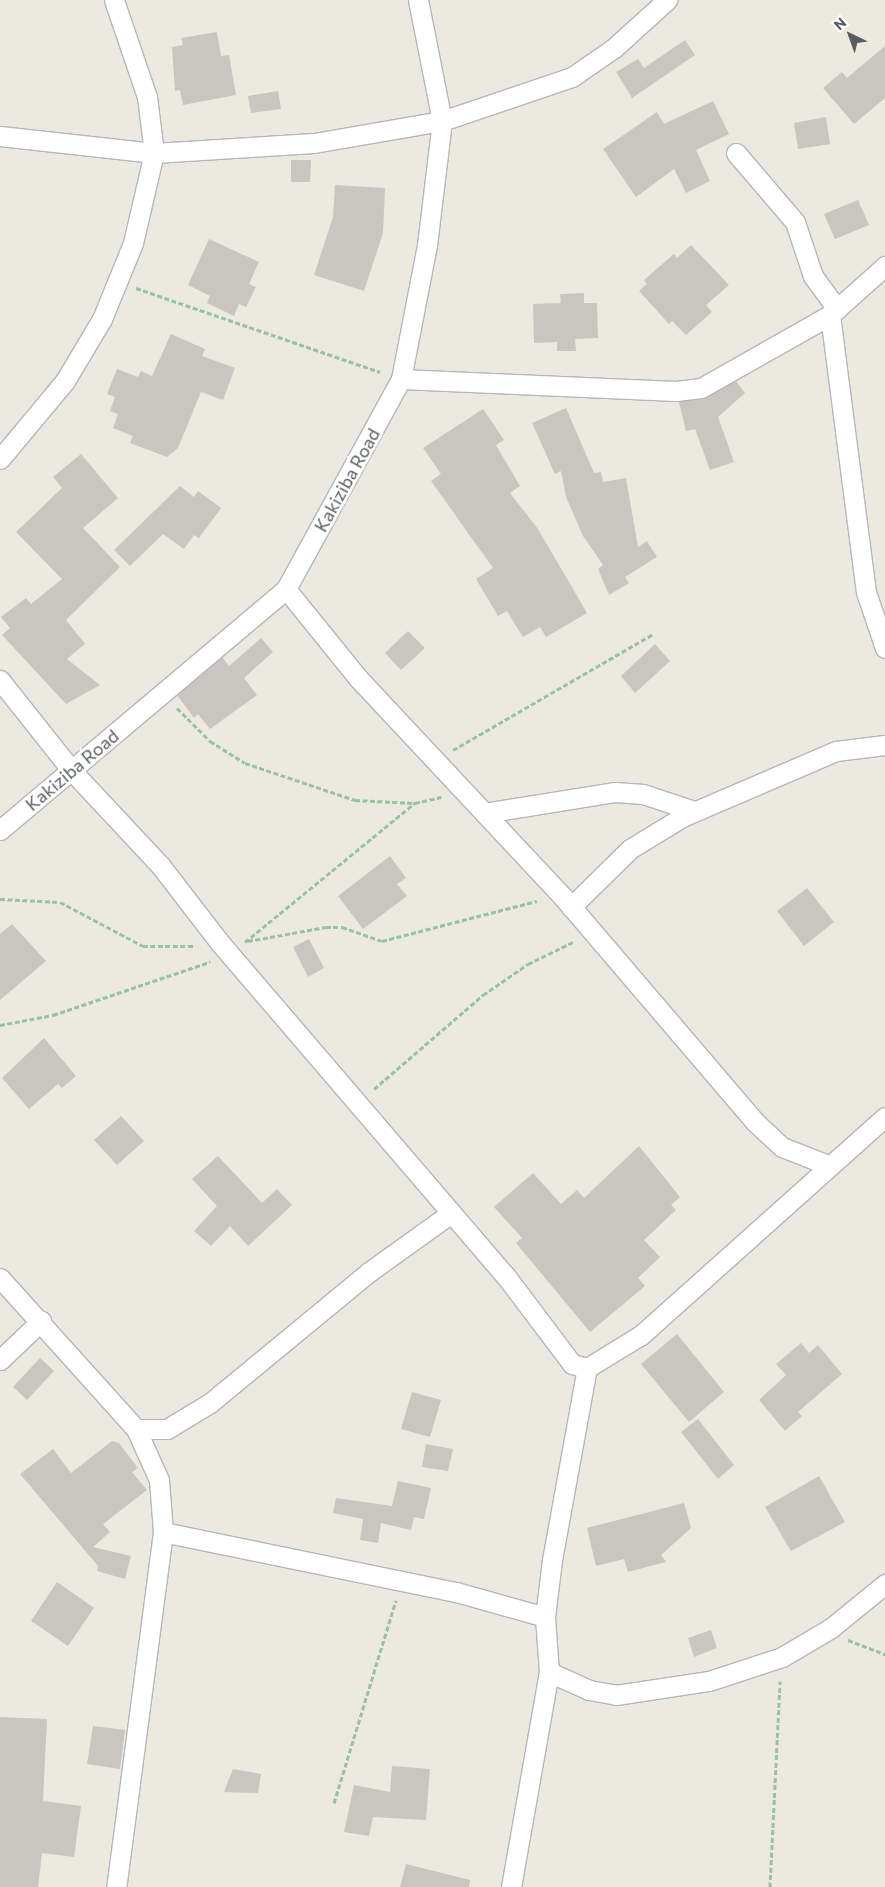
<!DOCTYPE html>
<style>
body{margin:0}
#map{position:relative;width:885px;height:1887px;overflow:hidden;background:#ece9e0;font-family:Commissioner,sans-serif}
div>[style]{position:absolute}
.building>*{inset:0;background:#c9c5c0}
.path>*{height:3px;margin-top:-1.5px;transform-origin:0;background:repeating-linear-gradient(90deg,#96c4a2 0 5px,transparent 0 7.5px)}
.roads{filter:drop-shadow(1px 0 #b3b7bb) drop-shadow(-1px 0 #b3b7bb) drop-shadow(0 1px #b3b7bb) drop-shadow(0 -1px #b3b7bb)}
.minor>*{height:19px;margin:-9.5px;padding:0 9.5px;transform-origin:9.5px;border-radius:9.5px;background:#fff}
span{translate:-50% -50%;white-space:nowrap;text-align:center;line-height:1.15;-webkit-text-stroke:5px #fff;paint-order:stroke}
.street-label{font-size:18px;color:#595d61}
.north{position:absolute;left:825px;top:10px;width:50px;height:50px;-webkit-text-stroke:4px #fff;paint-order:stroke;rotate:318deg;font-size:14px;font-weight:700;line-height:20px;text-align:center;color:#595d61}
.north::after{content:'';display:block;margin:auto;width:18px;height:22px;background:#595d61;clip-path:polygon(50% 0,100% 100%,50% 72%,0 100%)}
</style>
<div id="map">
<div class="building">
<i style="clip-path:polygon(217px 32px,221px 56px,229px 55px,236px 95px,183px 105px,180px 90px,175px 91px,172px 47px,183px 45px,181px 38px)"></i>
<i style="clip-path:polygon(685px 40px,695px 55px,632px 98px,616px 72px,638px 59px,644px 68px)"></i>
<i style="clip-path:polygon(885px 46px,885px 98px,854px 124px,823px 88px,842px 72px,847px 78px)"></i>
<i style="clip-path:polygon(278px 91px,281px 109px,251px 113px,248px 96px)"></i>
<i style="clip-path:polygon(713px 101px,729px 134px,696px 150px,710px 181px,686px 193px,674px 169px,636px 197px,603px 149px,657px 112px,664px 124px)"></i>
<i style="clip-path:polygon(826px 117px,830px 144px,798px 149px,794px 123px)"></i>
<i style="clip-path:polygon(291px 160px,311px 160px,310px 182px,291px 182px)"></i>
<i style="clip-path:polygon(335px 185px,385px 188px,383px 233px,364px 291px,314px 275px,333px 217px)"></i>
<i style="clip-path:polygon(858px 200px,869px 225px,835px 239px,824px 214px)"></i>
<i style="clip-path:polygon(209px 239px,259px 262px,249px 284px,256px 287px,246px 307px,239px 304px,234px 316px,207px 303px,210px 296px,188px 285px)"></i>
<i style="clip-path:polygon(691px 245px,729px 285px,706px 305px,712px 312px,686px 335px,672px 321px,669px 324px,639px 291px,647px 284px,644px 280px,674px 254px,677px 258px)"></i>
<i style="clip-path:polygon(584px 293px,584px 303px,597px 303px,598px 338px,575px 339px,576px 351px,557px 351px,557px 342px,534px 343px,533px 304px,561px 303px,560px 294px)"></i>
<i style="clip-path:polygon(171px 334px,205px 349px,202px 356px,235px 368px,223px 400px,201px 392px,178px 448px,167px 457px,130px 443px,133px 436px,113px 428px,118px 414px,110px 411px,115px 397px,107px 394px,117px 369px,138px 377px,141px 371px,152px 376px)"></i>
<i style="clip-path:polygon(736px 381px,745px 393px,718px 417px,734px 462px,710px 470px,695px 429px,686px 431px,679px 402px,706px 398px)"></i>
<i style="clip-path:polygon(566px 408px,594px 473px,601px 472px,603px 482px,626px 478px,638px 547px,647px 541px,657px 557px,625px 577px,629px 583px,609px 595px,598px 569px,603px 565px,583px 536px,566px 497px,561px 471px,555px 474px,532px 423px)"></i>
<i style="clip-path:polygon(483px 409px,504px 440px,496px 445px,520px 486px,510px 493px,538px 529px,587px 613px,546px 637px,540px 627px,523px 637px,507px 611px,498px 616px,476px 579px,493px 568px,431px 481px,441px 474px,423px 448px)"></i>
<i style="clip-path:polygon(81px 454px,118px 498px,83px 528px,120px 567px,66px 620px,85px 644px,67px 659px,100px 685px,66px 704px,2px 635px,10px 628px,1px 617px,26px 598px,31px 604px,62px 579px,16px 532px,62px 488px,53px 477px)"></i>
<i style="clip-path:polygon(180px 486px,194px 497px,198px 491px,221px 508px,199px 538px,194px 535px,184px 549px,163px 534px,130px 566px,114px 550px)"></i>
<i style="clip-path:polygon(408px 631px,425px 648px,401px 670px,385px 653px)"></i>
<i style="clip-path:polygon(261px 638px,273px 652px,244px 678px,257px 695px,210px 729px,198px 714px,194px 718px,177px 695px,222px 657px,229px 666px)"></i>
<i style="clip-path:polygon(655px 644px,670px 661px,635px 693px,621px 676px)"></i>
<i style="clip-path:polygon(390px 856px,406px 878px,397px 884px,407px 896px,363px 929px,338px 896px)"></i>
<i style="clip-path:polygon(807px 888px,834px 922px,804px 946px,777px 911px)"></i>
<i style="clip-path:polygon(12px 924px,46px 961px,0 1000px,0 934px)"></i>
<i style="clip-path:polygon(309px 939px,324px 968px,308px 977px,293px 947px)"></i>
<i style="clip-path:polygon(44px 1038px,76px 1076px,62px 1088px,58px 1084px,29px 1109px,2px 1078px)"></i>
<i style="clip-path:polygon(121px 1116px,144px 1141px,117px 1165px,94px 1140px)"></i>
<i style="clip-path:polygon(639px 1146px,680px 1197px,671px 1205px,676px 1210px,644px 1240px,660px 1257px,638px 1278px,645px 1286px,590px 1332px,516px 1243px,522px 1238px,494px 1207px,533px 1173px,561px 1204px,577px 1190px,584px 1198px)"></i>
<i style="clip-path:polygon(218px 1156px,262px 1203px,277px 1189px,292px 1205px,248px 1246px,230px 1226px,211px 1246px,194px 1231px,217px 1206px,192px 1179px)"></i>
<i style="clip-path:polygon(677px 1334px,724px 1392px,689px 1422px,641px 1364px)"></i>
<i style="clip-path:polygon(801px 1343px,809px 1353px,818px 1345px,842px 1374px,798px 1412px,802px 1416px,785px 1431px,759px 1400px,786px 1375px,776px 1364px)"></i>
<i style="clip-path:polygon(40px 1358px,54px 1371px,27px 1400px,13px 1387px)"></i>
<i style="clip-path:polygon(412px 1392px,441px 1400px,430px 1437px,401px 1429px)"></i>
<i style="clip-path:polygon(698px 1419px,734px 1465px,718px 1479px,681px 1432px)"></i>
<i style="clip-path:polygon(112px 1441px,119px 1443px,138px 1468px,132px 1472px,147px 1490px,103px 1524px,110px 1532px,93px 1547px,131px 1556px,125px 1579px,97px 1571px,98px 1566px,20px 1474px,53px 1449px,71px 1473px)"></i>
<i style="clip-path:polygon(426px 1444px,453px 1449px,448px 1471px,422px 1467px)"></i>
<i style="clip-path:polygon(819px 1476px,845px 1522px,791px 1551px,765px 1507px)"></i>
<i style="clip-path:polygon(398px 1481px,431px 1488px,424px 1519px,414px 1517px,411px 1530px,381px 1523px,378px 1543px,360px 1540px,363px 1519px,333px 1513px,336px 1498px,392px 1506px)"></i>
<i style="clip-path:polygon(684px 1503px,691px 1528px,661px 1555px,666px 1562px,628px 1572px,624px 1559px,596px 1566px,587px 1528px)"></i>
<i style="clip-path:polygon(57px 1582px,94px 1608px,68px 1646px,31px 1621px)"></i>
<i style="clip-path:polygon(711px 1630px,717px 1648px,694px 1657px,688px 1638px)"></i>
<i style="clip-path:polygon(0 1717px,47px 1719px,43px 1801px,81px 1806px,74px 1857px,42px 1853px,38px 1887px,0 1887px)"></i>
<i style="clip-path:polygon(93px 1726px,125px 1730px,120px 1769px,87px 1764px)"></i>
<i style="clip-path:polygon(392px 1766px,430px 1769px,426px 1820px,373px 1817px,369px 1836px,344px 1832px,354px 1785px,390px 1792px)"></i>
<i style="clip-path:polygon(233px 1769px,261px 1774px,258px 1793px,224px 1792px)"></i>
<i style="clip-path:polygon(406px 1864px,470px 1880px,469px 1887px,400px 1887px)"></i>
</div>
<div class="path">
<i style="left:136px;top:288px;width:258px;rotate:19deg"></i>
<i style="left:177px;top:708px;width:47px;rotate:45deg"></i>
<i style="left:210px;top:741px;width:41px;rotate:32.2deg"></i>
<i style="left:245px;top:763px;width:116px;rotate:18.6deg"></i>
<i style="left:355px;top:800px;width:59px;rotate:2.9deg"></i>
<i style="left:453px;top:750px;width:231px;rotate:-30.1deg"></i>
<i style="left:0;top:899px;width:60px;rotate:2.9deg"></i>
<i style="left:60px;top:902px;width:94px;rotate:27.9deg"></i>
<i style="left:143px;top:946px;width:52px"></i>
<i style="left:248px;top:941px;width:79px;rotate:-10.2deg"></i>
<i style="left:326px;top:927px;width:16px"></i>
<i style="left:342px;top:927px;width:42px;rotate:19.3deg"></i>
<i style="left:382px;top:941px;width:160px;rotate:-14.5deg"></i>
<i style="left:245px;top:942px;width:220px;rotate:-39.3deg"></i>
<i style="left:415px;top:803px;width:27px;rotate:-13deg"></i>
<i style="left:0;top:1025px;width:54px;rotate:-10.7deg"></i>
<i style="left:53px;top:1015px;width:166px;rotate:-18.7deg"></i>
<i style="left:374px;top:1089px;width:144px;rotate:-40.8deg"></i>
<i style="left:483px;top:995px;width:55px;rotate:-34.6deg"></i>
<i style="left:528px;top:964px;width:52px;rotate:-26.1deg"></i>
<i style="left:848px;top:1640px;width:40px;rotate:21deg"></i>
<i style="left:334px;top:1803px;width:212px;rotate:-73deg"></i>
<i style="left:770px;top:1887px;width:206px;rotate:-87.2deg"></i>
</div>
<div class="roads">
<div class="minor">
<i style="left:0;top:136px;width:155px;rotate:6.3deg"></i>
<i style="left:154px;top:153px;width:160px;rotate:-3.6deg"></i>
<i style="left:314px;top:143px;width:130px;rotate:-9.8deg"></i>
<i style="left:442px;top:121px;width:137px;rotate:-18.7deg"></i>
<i style="left:572px;top:77px;width:51px;rotate:-34.6deg"></i>
<i style="left:614px;top:48px;width:72px;rotate:-42.2deg"></i>
<i style="left:736px;top:153px;width:91px;rotate:49.5deg"></i>
<i style="left:795px;top:222px;width:57px;rotate:71.6deg"></i>
<i style="left:813px;top:276px;width:41px;rotate:54deg"></i>
<i style="left:830px;top:315px;width:279px;rotate:82.6deg"></i>
<i style="left:866px;top:592px;width:59px;rotate:71.3deg"></i>
<i style="left:401px;top:379px;width:275px;rotate:2.5deg"></i>
<i style="left:676px;top:391px;width:25px;rotate:-7deg"></i>
<i style="left:701px;top:388px;width:148px;rotate:-29.5deg"></i>
<i style="left:830px;top:315px;width:74px;rotate:-41.7deg"></i>
<i style="left:0;top:459px;width:102px;rotate:-50.2deg"></i>
<i style="left:65px;top:381px;width:72px;rotate:-59.2deg"></i>
<i style="left:102px;top:319px;width:82px;rotate:-67.8deg"></i>
<i style="left:133px;top:243px;width:92px;rotate:-76.9deg"></i>
<i style="left:154px;top:153px;width:56px;rotate:-97.1deg"></i>
<i style="left:147px;top:97px;width:102px;rotate:-108.8deg"></i>
<i style="left:286px;top:589px;width:114px;rotate:51deg"></i>
<i style="left:358px;top:678px;width:300px;rotate:46.9deg"></i>
<i style="left:563px;top:897px;width:294px;rotate:49.5deg"></i>
<i style="left:754px;top:1121px;width:38px;rotate:43deg"></i>
<i style="left:782px;top:1147px;width:49px;rotate:21.4deg"></i>
<i style="left:0;top:680px;width:116px;rotate:51.6deg"></i>
<i style="left:72px;top:771px;width:129px;rotate:46.9deg"></i>
<i style="left:160px;top:865px;width:98px;rotate:52.4deg"></i>
<i style="left:220px;top:943px;width:438px;rotate:49.4deg"></i>
<i style="left:505px;top:1275px;width:111px;rotate:53deg"></i>
<i style="left:572px;top:1364px;width:16px;rotate:15deg"></i>
<i style="left:587px;top:1368px;width:63px;rotate:-31.4deg"></i>
<i style="left:641px;top:1335px;width:327px;rotate:-41.8deg"></i>
<i style="left:484px;top:813px;width:133px;rotate:-9.1deg"></i>
<i style="left:615px;top:792px;width:28px;rotate:4deg"></i>
<i style="left:643px;top:794px;width:54px;rotate:18.4deg"></i>
<i style="left:0;top:830px;width:374px;rotate:-40.1deg"></i>
<i style="left:286px;top:589px;width:239px;rotate:-61.3deg"></i>
<i style="left:401px;top:379px;width:136px;rotate:-79deg"></i>
<i style="left:427px;top:245px;width:125px;rotate:-83.1deg"></i>
<i style="left:442px;top:121px;width:123px;rotate:-101.2deg"></i>
<i style="left:571px;top:907px;width:83px;rotate:-44.5deg"></i>
<i style="left:630px;top:849px;width:61px;rotate:-31.6deg"></i>
<i style="left:682px;top:817px;width:168px;rotate:-23.2deg"></i>
<i style="left:836px;top:751px;width:49px;rotate:-7deg"></i>
<i style="left:0;top:1278px;width:203px;rotate:48deg"></i>
<i style="left:136px;top:1429px;width:56px;rotate:65.7deg"></i>
<i style="left:159px;top:1480px;width:52px;rotate:85.6deg"></i>
<i style="left:163px;top:1532px;width:358px;rotate:97.5deg"></i>
<i style="left:0;top:1360px;width:57px;rotate:-43.6deg"></i>
<i style="left:136px;top:1429px;width:31px"></i>
<i style="left:167px;top:1429px;width:50px;rotate:-31.2deg"></i>
<i style="left:210px;top:1403px;width:206px;rotate:-39.5deg"></i>
<i style="left:369px;top:1272px;width:101px;rotate:-35.7deg"></i>
<i style="left:163px;top:1532px;width:299px;rotate:11.6deg"></i>
<i style="left:456px;top:1592px;width:92px;rotate:15.7deg"></i>
<i style="left:549px;top:1672px;width:44px;rotate:24.2deg"></i>
<i style="left:589px;top:1690px;width:27px;rotate:10deg"></i>
<i style="left:616px;top:1695px;width:94px;rotate:-8.6deg"></i>
<i style="left:709px;top:1681px;width:77px;rotate:-18.2deg"></i>
<i style="left:782px;top:1657px;width:57px;rotate:-30.6deg"></i>
<i style="left:831px;top:1628px;width:70px;rotate:-39.2deg"></i>
<i style="left:511px;top:1887px;width:218px;rotate:-80deg"></i>
<i style="left:549px;top:1672px;width:55px;rotate:-94.2deg"></i>
<i style="left:545px;top:1617px;width:57px;rotate:-83deg"></i>
<i style="left:552px;top:1560px;width:195px;rotate:-79.7deg"></i>
</div>
</div>
<div class="street-label">
<span style="left:347px;top:480px;rotate:-61deg">Kakiziba Road</span>
<span style="left:72px;top:770px;rotate:-40deg">Kakiziba Road</span>
</div>
<div class="north">N</div>
</div>
